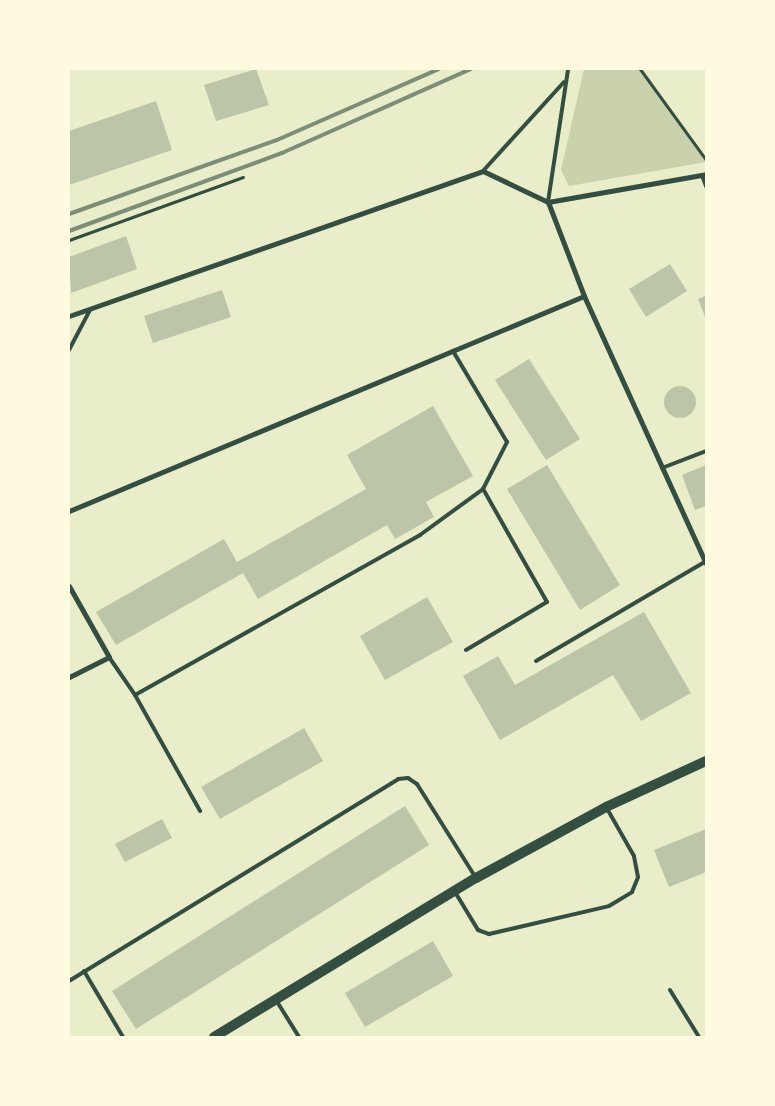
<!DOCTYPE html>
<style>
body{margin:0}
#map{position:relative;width:775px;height:1106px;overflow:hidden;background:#e9edc9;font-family:"Open Sans",sans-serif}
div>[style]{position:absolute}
.green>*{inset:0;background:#cad2ad}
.building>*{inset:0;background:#bcc5a7}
.round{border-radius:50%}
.path>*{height:3px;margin:-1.5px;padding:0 1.5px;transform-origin:1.5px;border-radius:1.5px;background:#344e41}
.service>*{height:4px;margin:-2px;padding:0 2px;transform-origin:2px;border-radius:2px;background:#344e41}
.minor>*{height:5px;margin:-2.5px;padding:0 2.5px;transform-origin:2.5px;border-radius:2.5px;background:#344e41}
.secondary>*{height:10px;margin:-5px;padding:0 5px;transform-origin:5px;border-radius:5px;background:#344e41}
.rail>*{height:4px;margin:-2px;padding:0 2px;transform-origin:2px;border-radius:2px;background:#7c8e77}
span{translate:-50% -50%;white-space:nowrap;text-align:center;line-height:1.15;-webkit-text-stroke:4px #fefae0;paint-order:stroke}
.frame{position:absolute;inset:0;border:70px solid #fefae0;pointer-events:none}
</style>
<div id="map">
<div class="green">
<i style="clip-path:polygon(584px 69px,642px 69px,706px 162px,569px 186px,561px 170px)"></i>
</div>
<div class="building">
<i style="clip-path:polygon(256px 69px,269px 105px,216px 121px,204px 85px)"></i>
<i style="clip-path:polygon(156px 101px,172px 150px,69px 185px,69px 131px)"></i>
<i style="clip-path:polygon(126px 236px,137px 269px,71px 293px,69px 257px)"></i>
<i style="clip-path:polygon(670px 264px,687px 291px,646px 317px,629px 289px)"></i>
<i style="clip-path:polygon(222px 290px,231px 317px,153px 343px,144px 316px)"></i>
<i style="clip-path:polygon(706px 296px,706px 319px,698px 299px)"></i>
<i style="clip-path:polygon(529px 359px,580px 439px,546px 460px,495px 380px)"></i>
<i class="round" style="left:664px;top:386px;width:32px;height:32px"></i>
<i style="clip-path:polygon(433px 406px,473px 476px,426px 502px,434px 517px,395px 539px,387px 525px,258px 599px,243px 573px,116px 645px,96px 612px,224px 539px,237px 562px,366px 489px,347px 455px)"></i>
<i style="clip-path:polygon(547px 465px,620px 585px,580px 610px,507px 489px)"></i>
<i style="clip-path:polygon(706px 465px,706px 506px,695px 510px,682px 475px)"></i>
<i style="clip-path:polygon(427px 597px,453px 642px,385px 680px,360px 636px)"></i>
<i style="clip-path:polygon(644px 612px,691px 693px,641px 721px,613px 675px,500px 740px,463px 676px,498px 656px,515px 685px)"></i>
<i style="clip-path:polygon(304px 728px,323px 761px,220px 819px,201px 787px)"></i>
<i style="clip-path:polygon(405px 806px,429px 845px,136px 1029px,112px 991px)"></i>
<i style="clip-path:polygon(162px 819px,172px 838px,125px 862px,115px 844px)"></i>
<i style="clip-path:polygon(706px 829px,706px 872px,669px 887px,654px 850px)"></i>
<i style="clip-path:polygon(433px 941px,453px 976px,365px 1027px,345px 993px)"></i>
</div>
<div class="path">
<i style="left:640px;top:69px;width:112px;rotate:54deg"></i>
<i style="left:69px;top:240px;width:185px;rotate:-19.9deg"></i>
</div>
<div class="service">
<i style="left:483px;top:171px;width:120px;rotate:-47.7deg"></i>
<i style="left:702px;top:175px;width:12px;rotate:70deg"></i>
<i style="left:548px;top:202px;width:134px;rotate:-81.4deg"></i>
<i style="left:69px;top:350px;width:45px;rotate:-62.3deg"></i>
<i style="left:662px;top:468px;width:47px;rotate:-21.1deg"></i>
<i style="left:466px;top:650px;width:94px;rotate:-30.7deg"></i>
<i style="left:547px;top:602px;width:130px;rotate:-119.5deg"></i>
<i style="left:109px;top:657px;width:46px;rotate:55.6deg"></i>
<i style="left:135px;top:695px;width:327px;rotate:-29.3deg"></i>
<i style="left:420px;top:535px;width:78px;rotate:-36.1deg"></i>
<i style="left:483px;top:489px;width:53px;rotate:-62.9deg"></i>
<i style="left:507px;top:442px;width:106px;rotate:-120.7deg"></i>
<i style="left:536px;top:661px;width:196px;rotate:-30.4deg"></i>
<i style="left:135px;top:695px;width:133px;rotate:60.7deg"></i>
<i style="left:455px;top:892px;width:44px;rotate:58.8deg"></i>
<i style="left:478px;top:930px;width:12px;rotate:20deg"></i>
<i style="left:489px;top:934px;width:123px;rotate:-13.1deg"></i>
<i style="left:609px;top:906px;width:27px;rotate:-31deg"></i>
<i style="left:632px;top:892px;width:16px;rotate:-68deg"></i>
<i style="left:638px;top:877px;width:21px;rotate:-101deg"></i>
<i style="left:634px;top:856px;width:56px;rotate:-119.7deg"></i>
<i style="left:84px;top:971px;width:77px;rotate:59.4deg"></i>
<i style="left:69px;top:981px;width:386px;rotate:-31.5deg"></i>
<i style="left:398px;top:779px;width:10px;rotate:-6deg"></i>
<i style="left:408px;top:778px;width:11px;rotate:34deg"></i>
<i style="left:417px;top:784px;width:111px;rotate:57.9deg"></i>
<i style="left:670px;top:990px;width:55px;rotate:58.3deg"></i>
<i style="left:276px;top:1000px;width:44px;rotate:58.1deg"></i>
</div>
<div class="minor">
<i style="left:548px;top:202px;width:101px;rotate:69deg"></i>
<i style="left:584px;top:296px;width:294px;rotate:65.5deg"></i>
<i style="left:69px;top:316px;width:439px;rotate:-19.3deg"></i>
<i style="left:483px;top:171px;width:72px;rotate:25.5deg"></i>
<i style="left:548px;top:202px;width:160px;rotate:-10deg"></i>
<i style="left:69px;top:511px;width:558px;rotate:-22.66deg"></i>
<i style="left:69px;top:586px;width:81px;rotate:60.6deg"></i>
<i style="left:109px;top:657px;width:45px;rotate:153.4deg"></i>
</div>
<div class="secondary">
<i style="left:214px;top:1037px;width:306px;rotate:-31.3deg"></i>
<i style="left:476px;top:878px;width:148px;rotate:-28.6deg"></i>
<i style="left:606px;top:807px;width:110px;rotate:-24.7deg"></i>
</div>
<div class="rail">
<i style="left:69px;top:214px;width:221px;rotate:-19.6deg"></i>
<i style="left:277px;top:140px;width:177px;rotate:-23.7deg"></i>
<i style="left:69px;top:231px;width:227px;rotate:-20.1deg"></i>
<i style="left:282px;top:153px;width:207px;rotate:-24deg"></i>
</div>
<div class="frame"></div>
</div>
